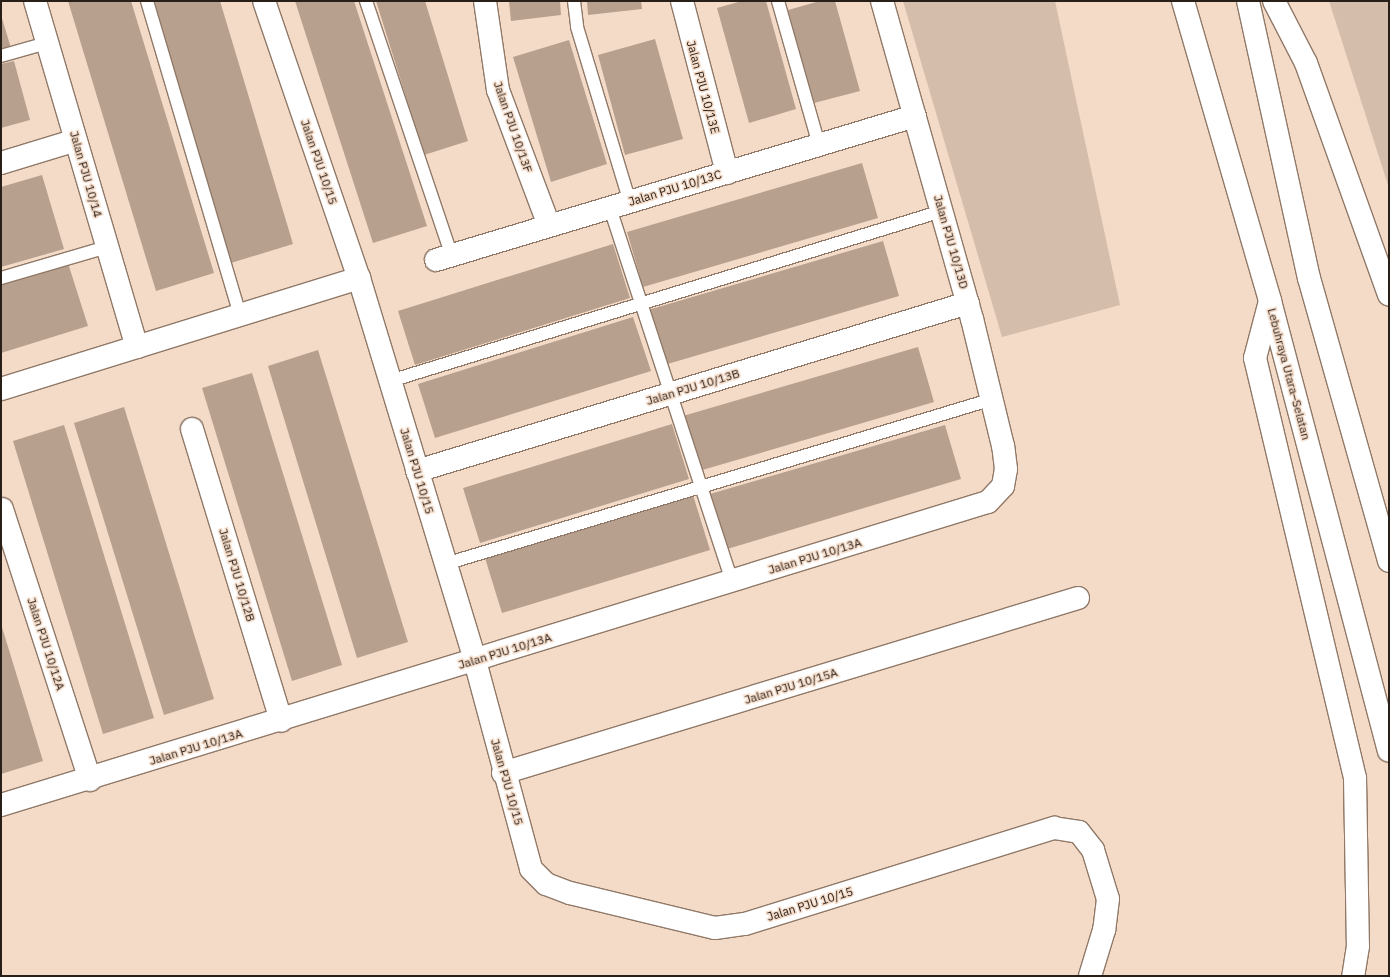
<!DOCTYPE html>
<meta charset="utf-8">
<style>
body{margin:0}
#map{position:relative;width:1390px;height:977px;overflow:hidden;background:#f4dbc8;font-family:"IBM Plex Sans",sans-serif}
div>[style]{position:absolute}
.green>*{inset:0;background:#d5bdab}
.building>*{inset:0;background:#b8a08e}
.roads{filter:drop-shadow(1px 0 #907968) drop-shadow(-1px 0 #907968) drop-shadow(0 1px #907968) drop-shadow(0 -1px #907968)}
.lane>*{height:12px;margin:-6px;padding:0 6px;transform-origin:6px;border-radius:6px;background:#fff}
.street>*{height:22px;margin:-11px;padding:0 11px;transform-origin:11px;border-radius:11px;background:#fff}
.highway>*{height:22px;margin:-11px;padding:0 11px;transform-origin:11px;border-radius:11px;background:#fff}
span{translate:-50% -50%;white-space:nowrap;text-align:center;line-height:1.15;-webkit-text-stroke:3px #f4dbc8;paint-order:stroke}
.street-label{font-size:12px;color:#291f19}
.frame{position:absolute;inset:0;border:2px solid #291f19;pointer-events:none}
</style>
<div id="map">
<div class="green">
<i style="clip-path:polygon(903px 1px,1055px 1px,1120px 305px,1002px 337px)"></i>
<i style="clip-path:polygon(1329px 1px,1389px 1px,1389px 188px)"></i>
</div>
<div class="building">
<i style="clip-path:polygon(68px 1px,131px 1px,214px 273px,156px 291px)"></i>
<i style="clip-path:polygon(152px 1px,220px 1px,293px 244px,231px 263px)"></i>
<i style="clip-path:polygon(295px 1px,354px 1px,427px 226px,373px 243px)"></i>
<i style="clip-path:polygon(376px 1px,425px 1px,468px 141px,424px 155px)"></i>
<i style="clip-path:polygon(509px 1px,560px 1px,561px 15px,511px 21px)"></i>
<i style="clip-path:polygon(587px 1px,641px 1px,642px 9px,588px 15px)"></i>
<i style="clip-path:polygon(742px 1px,766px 1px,796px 109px,749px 123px,717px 8px)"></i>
<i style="clip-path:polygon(820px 1px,835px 1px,860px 91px,814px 103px,788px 10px)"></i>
<i style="clip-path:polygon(1px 15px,11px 48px,1px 51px)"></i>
<i style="clip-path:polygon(655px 39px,683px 139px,625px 155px,598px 55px)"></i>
<i style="clip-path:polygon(569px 40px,607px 164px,551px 182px,513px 57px)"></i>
<i style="clip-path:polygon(14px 61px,30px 120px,1px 128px,1px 64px)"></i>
<i style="clip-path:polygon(862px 163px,878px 218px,643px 287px,627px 232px)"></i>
<i style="clip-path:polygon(42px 175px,64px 249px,1px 267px,1px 187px)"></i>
<i style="clip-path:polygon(883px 241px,899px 296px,664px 365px,648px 310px)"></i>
<i style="clip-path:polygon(613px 244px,630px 298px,415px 365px,398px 311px)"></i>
<i style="clip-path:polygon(67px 260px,88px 326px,1px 353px,1px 281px)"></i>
<i style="clip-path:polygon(633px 317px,651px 371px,435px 438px,418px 384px)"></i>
<i style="clip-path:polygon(918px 347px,934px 402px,699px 471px,683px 416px)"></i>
<i style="clip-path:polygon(318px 350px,408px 642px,357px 658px,268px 366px)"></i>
<i style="clip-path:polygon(252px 373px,342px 665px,292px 681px,202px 388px)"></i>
<i style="clip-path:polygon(124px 407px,214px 699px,164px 715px,74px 423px)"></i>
<i style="clip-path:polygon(672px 424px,689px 479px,480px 543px,463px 488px)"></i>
<i style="clip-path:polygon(64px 425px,154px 718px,103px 734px,13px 441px)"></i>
<i style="clip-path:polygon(945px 425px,961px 479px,727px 549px,710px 494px)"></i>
<i style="clip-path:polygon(693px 495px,710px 550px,502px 613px,485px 558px)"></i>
<i style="clip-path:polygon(1px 624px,43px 761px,1px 774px)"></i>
</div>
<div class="roads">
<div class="lane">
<i style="left:147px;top:1px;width:327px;rotate:73.5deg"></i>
<i style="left:366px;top:1px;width:269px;rotate:71.4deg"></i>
<i style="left:574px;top:1px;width:26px;rotate:83deg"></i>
<i style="left:577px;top:27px;width:183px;rotate:73.2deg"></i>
<i style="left:778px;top:1px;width:150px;rotate:74.1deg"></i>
<i style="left:1px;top:56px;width:48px;rotate:-15.8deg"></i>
<i style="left:610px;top:208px;width:393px;rotate:71.9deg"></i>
<i style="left:1px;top:278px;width:110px;rotate:-16.3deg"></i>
<i style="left:390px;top:381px;width:578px;rotate:-17.12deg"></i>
<i style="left:445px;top:564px;width:572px;rotate:-16.76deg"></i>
</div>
<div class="street">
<i style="left:35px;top:1px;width:361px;rotate:73.6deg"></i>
<i style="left:264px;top:1px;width:293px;rotate:71.1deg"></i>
<i style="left:359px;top:278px;width:400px;rotate:73.1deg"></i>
<i style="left:475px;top:661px;width:215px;rotate:74.9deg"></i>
<i style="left:531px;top:869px;width:21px;rotate:45deg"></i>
<i style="left:546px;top:884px;width:26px;rotate:21deg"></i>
<i style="left:570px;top:893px;width:149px;rotate:13.6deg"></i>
<i style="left:715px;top:928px;width:30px;rotate:-8deg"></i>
<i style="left:745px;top:924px;width:324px;rotate:-17.3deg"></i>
<i style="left:1054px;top:828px;width:25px;rotate:9deg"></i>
<i style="left:1079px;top:832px;width:23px;rotate:52deg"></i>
<i style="left:1093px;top:850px;width:51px;rotate:73deg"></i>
<i style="left:1108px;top:899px;width:31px;rotate:97deg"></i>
<i style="left:1104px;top:930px;width:48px;rotate:106.9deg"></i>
<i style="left:485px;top:1px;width:90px;rotate:81.7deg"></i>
<i style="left:498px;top:90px;width:145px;rotate:69.4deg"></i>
<i style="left:682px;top:1px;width:178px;rotate:75.3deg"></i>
<i style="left:1px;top:163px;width:78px;rotate:-17deg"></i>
<i style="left:436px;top:260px;width:500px;rotate:-16.73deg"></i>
<i style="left:1px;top:389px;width:375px;rotate:-17.2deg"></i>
<i style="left:192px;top:429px;width:305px;rotate:73deg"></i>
<i style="left:417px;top:471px;width:576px;rotate:-16.96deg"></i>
<i style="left:2px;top:509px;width:285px;rotate:72deg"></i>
<i style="left:503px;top:773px;width:601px;rotate:-16.93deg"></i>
<i style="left:1px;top:805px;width:1032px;rotate:-17.07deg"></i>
<i style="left:988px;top:502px;width:22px;rotate:-47deg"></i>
<i style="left:1003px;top:486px;width:17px;rotate:-80deg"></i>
<i style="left:1006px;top:469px;width:23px;rotate:-97deg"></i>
<i style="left:1003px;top:446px;width:131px;rotate:-103.7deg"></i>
<i style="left:972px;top:319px;width:330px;rotate:-105.8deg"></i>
</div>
<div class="highway">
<i style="left:1183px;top:1px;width:312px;rotate:73.8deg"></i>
<i style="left:1270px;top:301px;width:465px;rotate:75.2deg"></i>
<i style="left:1248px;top:1px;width:284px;rotate:77.6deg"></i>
<i style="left:1309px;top:278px;width:294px;rotate:74.2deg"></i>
<i style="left:1274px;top:1px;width:70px;rotate:62.7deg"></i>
<i style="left:1306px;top:63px;width:246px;rotate:70.3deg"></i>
<i style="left:1270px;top:301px;width:59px;rotate:104.7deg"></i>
<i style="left:1255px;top:358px;width:432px;rotate:76.6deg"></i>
<i style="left:1355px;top:778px;width:168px;rotate:89deg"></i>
<i style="left:1358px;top:946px;width:30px;rotate:99deg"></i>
</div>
</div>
<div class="street-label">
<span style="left:703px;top:87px;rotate:75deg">Jalan PJU 10/13E</span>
<span style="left:513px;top:127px;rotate:71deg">Jalan PJU 10/13F</span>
<span style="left:319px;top:162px;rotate:71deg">Jalan PJU 10/15</span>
<span style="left:86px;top:174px;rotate:74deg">Jalan PJU 10/14</span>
<span style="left:675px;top:188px;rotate:-17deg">Jalan PJU 10/13C</span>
<span style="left:951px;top:242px;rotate:74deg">Jalan PJU 10/13D</span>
<span style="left:1289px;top:374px;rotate:75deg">Lebuhraya Utara–Selatan</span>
<span style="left:693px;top:387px;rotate:-17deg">Jalan PJU 10/13B</span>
<span style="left:417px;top:471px;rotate:73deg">Jalan PJU 10/15</span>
<span style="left:815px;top:556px;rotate:-17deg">Jalan PJU 10/13A</span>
<span style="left:237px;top:575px;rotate:73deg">Jalan PJU 10/12B</span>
<span style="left:46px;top:644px;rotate:72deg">Jalan PJU 10/12A</span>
<span style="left:505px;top:651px;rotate:-17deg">Jalan PJU 10/13A</span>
<span style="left:791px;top:686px;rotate:-17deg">Jalan PJU 10/15A</span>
<span style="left:196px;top:747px;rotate:-17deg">Jalan PJU 10/13A</span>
<span style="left:507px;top:782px;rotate:74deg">Jalan PJU 10/15</span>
<span style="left:810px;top:904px;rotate:-17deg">Jalan PJU 10/15</span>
</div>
<div class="frame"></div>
</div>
